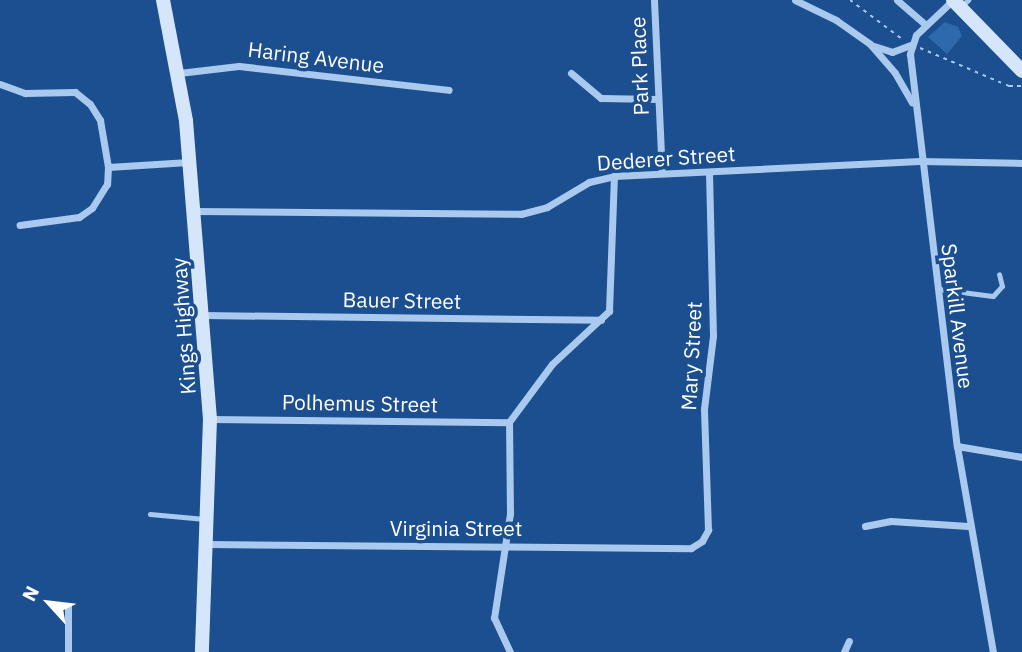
<!DOCTYPE html>
<style>
body{margin:0}
#map{position:relative;width:1022px;height:652px;overflow:hidden;background:#1b4f8f;font-family:"IBM Plex Sans",sans-serif}
div>[style]{position:absolute}
.green>*{inset:0;background:#2e69ad}
.path>*{height:2px;margin-top:-1px;transform-origin:0;background:repeating-linear-gradient(90deg,#a9c9ee 0 3.5px,transparent 0 8.5px)}
.lane>*{height:5px;margin:-2.5px;padding:0 2.5px;transform-origin:2.5px;border-radius:2.5px;background:#a9c9ee}
.street>*{height:7px;margin:-3.5px;padding:0 3.5px;transform-origin:3.5px;border-radius:3.5px;background:#a9c9ee}
.secondary>*{height:14px;margin:-7px;padding:0 7px;transform-origin:7px;border-radius:7px;background:#d6e6fa}
span{translate:-50% -50%;white-space:nowrap;text-align:center;line-height:1.15;-webkit-text-stroke:7px #1b4f8f;paint-order:stroke}
.street-label{font-size:21px;color:#fff}
.north{position:absolute;left:14px;top:568px;width:70px;height:70px;-webkit-text-stroke:5px #1b4f8f;paint-order:stroke;rotate:297deg;font-size:19px;font-weight:700;line-height:28px;text-align:center;color:#fff}
.north::after{content:'';display:block;margin:auto;width:24px;height:32px;background:#fff;clip-path:polygon(50% 0,100% 100%,50% 72%,0 100%)}
</style>
<div id="map">
<div class="green">
<i style="clip-path:polygon(945px 22px,958px 27px,962px 36px,947px 54px,928px 37px)"></i>
</div>
<div class="path">
<i style="left:850px;top:0;width:65px;rotate:36.9deg"></i>
<i style="left:920px;top:48px;width:97px;rotate:23.1deg"></i>
<i style="left:1009px;top:86px;width:13px"></i>
</div>
<div class="lane">
<i style="left:960px;top:7px;width:11px;rotate:-41deg"></i>
<i style="left:938px;top:289px;width:55px;rotate:7.3deg"></i>
<i style="left:993px;top:296px;width:13px;rotate:-48deg"></i>
<i style="left:1002px;top:286px;width:12px;rotate:-104deg"></i>
<i style="left:150px;top:514px;width:55px;rotate:5.2deg"></i>
</div>
<div class="street">
<i style="left:654px;top:0;width:173px;rotate:87.4deg"></i>
<i style="left:795px;top:0;width:46px;rotate:26deg"></i>
<i style="left:836px;top:20px;width:42px;rotate:35.2deg"></i>
<i style="left:870px;top:44px;width:38px;rotate:49deg"></i>
<i style="left:895px;top:73px;width:34px;rotate:60deg"></i>
<i style="left:897px;top:0;width:38px;rotate:41deg"></i>
<i style="left:953px;top:0;width:51px;rotate:136.6deg"></i>
<i style="left:916px;top:35px;width:20px;rotate:108deg"></i>
<i style="left:910px;top:54px;width:395px;rotate:83.2deg"></i>
<i style="left:957px;top:446px;width:209px;rotate:80.1deg"></i>
<i style="left:874px;top:46px;width:19px;rotate:18deg"></i>
<i style="left:892px;top:52px;width:19px;rotate:-21deg"></i>
<i style="left:179px;top:73px;width:60px;rotate:-6.7deg"></i>
<i style="left:239px;top:66px;width:211px;rotate:6.5deg"></i>
<i style="left:571px;top:73px;width:39px;rotate:40deg"></i>
<i style="left:601px;top:98px;width:56px;rotate:1deg"></i>
<i style="left:0;top:84px;width:27px;rotate:20deg"></i>
<i style="left:25px;top:93px;width:50px;rotate:-1.1deg"></i>
<i style="left:75px;top:92px;width:19px;rotate:39deg"></i>
<i style="left:90px;top:104px;width:19px;rotate:58deg"></i>
<i style="left:100px;top:120px;width:48px;rotate:80.3deg"></i>
<i style="left:108px;top:167px;width:17px;rotate:93deg"></i>
<i style="left:107px;top:184px;width:28px;rotate:122deg"></i>
<i style="left:92px;top:208px;width:16px;rotate:145deg"></i>
<i style="left:79px;top:217px;width:60px;rotate:172.3deg"></i>
<i style="left:108px;top:167px;width:81px;rotate:-3.5deg"></i>
<i style="left:195px;top:211px;width:326px;rotate:0.5deg"></i>
<i style="left:521px;top:214px;width:27px;rotate:-15deg"></i>
<i style="left:547px;top:207px;width:49px;rotate:-30.8deg"></i>
<i style="left:589px;top:182px;width:26px;rotate:-13deg"></i>
<i style="left:614px;top:176px;width:306px;rotate:-2.8deg"></i>
<i style="left:920px;top:161px;width:102px;rotate:1.1deg"></i>
<i style="left:203px;top:315px;width:398px;rotate:0.7deg"></i>
<i style="left:210px;top:419px;width:299px;rotate:0.6deg"></i>
<i style="left:957px;top:446px;width:66px;rotate:9.6deg"></i>
<i style="left:865px;top:526px;width:26px;rotate:-11deg"></i>
<i style="left:891px;top:521px;width:77px;rotate:3.7deg"></i>
<i style="left:207px;top:544px;width:484px;rotate:0.5deg"></i>
<i style="left:691px;top:548px;width:13px;rotate:-32deg"></i>
<i style="left:702px;top:541px;width:13px;rotate:-61deg"></i>
<i style="left:708px;top:530px;width:121px;rotate:-91.9deg"></i>
<i style="left:704px;top:409px;width:74px;rotate:-83deg"></i>
<i style="left:713px;top:336px;width:164px;rotate:-91.4deg"></i>
<i style="left:68px;top:606px;width:46px;rotate:90deg"></i>
<i style="left:510px;top:652px;width:38px;rotate:-115deg"></i>
<i style="left:494px;top:618px;width:105px;rotate:-81.3deg"></i>
<i style="left:510px;top:514px;width:92px;rotate:-90.6deg"></i>
<i style="left:509px;top:422px;width:72px;rotate:-53.4deg"></i>
<i style="left:552px;top:364px;width:78px;rotate:-42.9deg"></i>
<i style="left:609px;top:311px;width:135px;rotate:-87.9deg"></i>
<i style="left:844px;top:652px;width:12px;rotate:-66deg"></i>
</div>
<div class="secondary">
<i style="left:163px;top:0;width:123px;rotate:79.2deg"></i>
<i style="left:186px;top:121px;width:299px;rotate:85.4deg"></i>
<i style="left:210px;top:419px;width:233px;rotate:92deg"></i>
<i style="left:953px;top:0;width:99px;rotate:45.8deg"></i>
</div>
<div class="street-label">
<span style="left:316px;top:57px;rotate:7deg">Haring Avenue</span>
<span style="left:639px;top:66px;rotate:-92deg">Park Place</span>
<span style="left:666px;top:158px;rotate:-4deg">Dederer Street</span>
<span style="left:402px;top:300px;rotate:1deg">Bauer Street</span>
<span style="left:958px;top:316px;rotate:83deg">Sparkill Avenue</span>
<span style="left:183px;top:326px;rotate:-94deg">Kings Highway</span>
<span style="left:691px;top:356px;rotate:-87deg">Mary Street</span>
<span style="left:360px;top:403px;rotate:1deg">Polhemus Street</span>
<span style="left:456px;top:528px">Virginia Street</span>
</div>
<div class="north">N</div>
</div>
